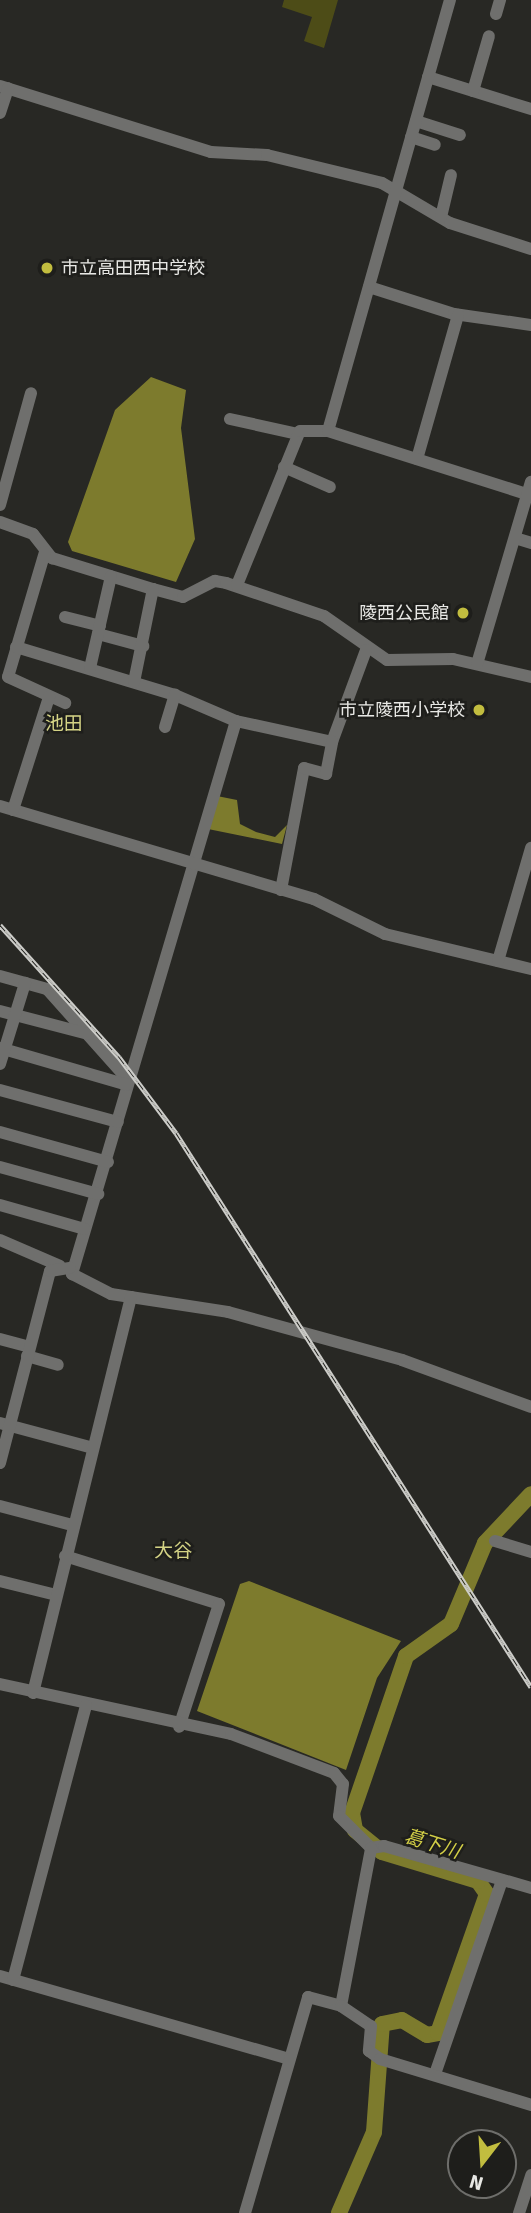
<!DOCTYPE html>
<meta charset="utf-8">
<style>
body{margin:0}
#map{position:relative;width:531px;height:2213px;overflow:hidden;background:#282824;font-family:Signika,"Noto Sans JP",sans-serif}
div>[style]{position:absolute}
.green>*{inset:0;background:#4d4c17}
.water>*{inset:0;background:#7d7b2d}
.river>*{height:16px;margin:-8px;padding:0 8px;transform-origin:8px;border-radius:8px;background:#7d7b2d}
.minor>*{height:12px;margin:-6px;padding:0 6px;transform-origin:6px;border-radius:6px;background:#6f6f6d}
.rail>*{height:5px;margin-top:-2.5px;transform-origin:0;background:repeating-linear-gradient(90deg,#1e1e1b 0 8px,#cdcdc9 0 16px);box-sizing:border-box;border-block:2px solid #cdcdc9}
.dots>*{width:19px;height:19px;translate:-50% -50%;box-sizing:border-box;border:4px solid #1e1e1b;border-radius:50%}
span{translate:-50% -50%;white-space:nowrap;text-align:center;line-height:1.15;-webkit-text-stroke:5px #1e1e1b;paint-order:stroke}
.poi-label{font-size:18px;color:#e7e7e4}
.left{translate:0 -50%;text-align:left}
.right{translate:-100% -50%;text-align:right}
.neighbourhood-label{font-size:19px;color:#d4d385}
.water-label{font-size:19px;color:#d4d047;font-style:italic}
.north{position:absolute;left:447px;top:2129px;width:70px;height:70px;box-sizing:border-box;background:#1e1e1b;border:2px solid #6e6e6b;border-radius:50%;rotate:197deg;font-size:19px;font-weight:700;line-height:28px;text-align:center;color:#e7e7e4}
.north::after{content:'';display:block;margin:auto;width:24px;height:32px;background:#c2bd3f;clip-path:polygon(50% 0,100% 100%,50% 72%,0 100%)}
</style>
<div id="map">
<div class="green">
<i style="clip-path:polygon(284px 0,338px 0,324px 48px,304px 41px,312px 17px,282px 7px)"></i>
</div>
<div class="water">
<i style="clip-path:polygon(151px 377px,186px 390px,181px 428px,195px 539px,176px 582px,72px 551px,68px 542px,115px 410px)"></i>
<i style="clip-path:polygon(217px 796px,237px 800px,240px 824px,256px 832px,275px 837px,287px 825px,282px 844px,208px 829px)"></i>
<i style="clip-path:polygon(249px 1581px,401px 1641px,377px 1678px,346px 1770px,197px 1711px,240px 1584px)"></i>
</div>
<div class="river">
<i style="left:339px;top:2213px;width:88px;rotate:-66.6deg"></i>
<i style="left:374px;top:2132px;width:108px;rotate:-85.8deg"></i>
<i style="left:382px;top:2024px;width:20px;rotate:-11deg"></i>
<i style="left:402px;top:2020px;width:29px;rotate:31deg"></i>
<i style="left:427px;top:2035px;width:11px;rotate:-10deg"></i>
<i style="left:438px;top:2033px;width:147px;rotate:-70.6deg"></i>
<i style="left:487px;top:1894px;width:16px;rotate:-125deg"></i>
<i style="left:478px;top:1881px;width:100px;rotate:-163.2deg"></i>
<i style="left:382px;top:1852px;width:35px;rotate:-141deg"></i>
<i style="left:355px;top:1830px;width:17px;rotate:-100deg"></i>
<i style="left:352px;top:1813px;width:166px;rotate:-71deg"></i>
<i style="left:406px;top:1656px;width:55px;rotate:-35.4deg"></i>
<i style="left:451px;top:1624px;width:88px;rotate:-67.2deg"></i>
<i style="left:485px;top:1543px;width:67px;rotate:-46.8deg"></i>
</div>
<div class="minor">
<i style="left:496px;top:14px;width:15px;rotate:-74deg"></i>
<i style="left:428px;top:77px;width:108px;rotate:17.3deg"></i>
<i style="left:0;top:86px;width:221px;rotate:17.4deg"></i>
<i style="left:211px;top:152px;width:56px;rotate:3.1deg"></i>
<i style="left:267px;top:155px;width:118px;rotate:13.7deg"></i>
<i style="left:382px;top:183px;width:79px;rotate:30.5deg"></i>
<i style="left:450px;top:223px;width:85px;rotate:17.8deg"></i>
<i style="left:473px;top:91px;width:57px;rotate:-73.8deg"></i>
<i style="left:0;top:113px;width:26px;rotate:-72deg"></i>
<i style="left:416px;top:121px;width:46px;rotate:17.7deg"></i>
<i style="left:411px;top:137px;width:25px;rotate:18deg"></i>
<i style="left:441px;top:217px;width:43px;rotate:-76.6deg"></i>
<i style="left:369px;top:287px;width:89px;rotate:17.6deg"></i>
<i style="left:454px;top:314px;width:78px;rotate:8.1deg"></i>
<i style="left:230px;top:419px;width:70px;rotate:12.4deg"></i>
<i style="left:328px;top:431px;width:448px;rotate:-74.2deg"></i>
<i style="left:417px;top:459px;width:150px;rotate:-74.1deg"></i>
<i style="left:284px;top:467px;width:50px;rotate:23.5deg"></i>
<i style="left:0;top:505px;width:116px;rotate:-74.5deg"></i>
<i style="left:0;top:522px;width:35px;rotate:20deg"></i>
<i style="left:33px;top:534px;width:31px;rotate:52deg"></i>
<i style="left:52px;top:558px;width:106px;rotate:17.1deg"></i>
<i style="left:153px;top:589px;width:31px;rotate:15deg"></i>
<i style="left:183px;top:597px;width:36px;rotate:-27deg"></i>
<i style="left:215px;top:581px;width:11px;rotate:10deg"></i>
<i style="left:226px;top:583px;width:103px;rotate:18.6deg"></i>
<i style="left:324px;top:616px;width:77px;rotate:34.9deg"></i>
<i style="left:387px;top:660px;width:66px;rotate:-0.9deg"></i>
<i style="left:453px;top:659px;width:80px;rotate:13deg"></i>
<i style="left:515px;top:538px;width:17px;rotate:17deg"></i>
<i style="left:45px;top:552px;width:130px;rotate:106.5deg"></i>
<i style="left:8px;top:677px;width:63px;rotate:24.5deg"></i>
<i style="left:237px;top:585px;width:166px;rotate:-67.8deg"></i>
<i style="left:300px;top:431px;width:28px"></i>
<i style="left:328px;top:431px;width:209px;rotate:17.6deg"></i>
<i style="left:65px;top:617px;width:36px;rotate:14deg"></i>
<i style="left:98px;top:634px;width:47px;rotate:14.9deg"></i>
<i style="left:16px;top:647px;width:166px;rotate:16.8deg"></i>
<i style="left:175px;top:695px;width:66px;rotate:23.1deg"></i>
<i style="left:236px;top:721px;width:98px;rotate:12.3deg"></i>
<i style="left:332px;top:742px;width:98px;rotate:-69.7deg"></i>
<i style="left:477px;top:664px;width:190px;rotate:-73.5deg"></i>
<i style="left:90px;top:668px;width:94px;rotate:-77.1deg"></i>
<i style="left:134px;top:682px;width:95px;rotate:-78.5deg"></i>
<i style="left:236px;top:721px;width:577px;rotate:106.52deg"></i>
<i style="left:72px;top:1274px;width:44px;rotate:27.1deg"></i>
<i style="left:111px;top:1294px;width:118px;rotate:8.7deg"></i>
<i style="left:228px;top:1312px;width:180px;rotate:15.4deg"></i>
<i style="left:402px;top:1360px;width:137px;rotate:20deg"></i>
<i style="left:165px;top:727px;width:34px;rotate:-73deg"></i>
<i style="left:0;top:806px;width:327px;rotate:16.5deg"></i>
<i style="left:314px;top:899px;width:79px;rotate:26.2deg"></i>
<i style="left:385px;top:934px;width:150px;rotate:13.5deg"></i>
<i style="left:13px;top:810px;width:119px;rotate:-72.3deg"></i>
<i style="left:281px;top:890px;width:124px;rotate:-79.3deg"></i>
<i style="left:304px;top:768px;width:23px;rotate:15deg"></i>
<i style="left:326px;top:774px;width:33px;rotate:-79deg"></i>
<i style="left:498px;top:961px;width:118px;rotate:-73.7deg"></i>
<i style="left:0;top:976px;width:49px;rotate:15.5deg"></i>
<i style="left:47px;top:989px;width:123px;rotate:48.3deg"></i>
<i style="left:0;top:1011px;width:91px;rotate:14.6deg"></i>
<i style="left:0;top:1048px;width:132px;rotate:16.2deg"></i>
<i style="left:0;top:1064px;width:85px;rotate:-72.8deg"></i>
<i style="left:0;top:1090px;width:122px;rotate:15.2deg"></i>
<i style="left:0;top:1132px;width:112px;rotate:15.5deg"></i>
<i style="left:0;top:1167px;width:102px;rotate:15.4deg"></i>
<i style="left:0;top:1205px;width:88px;rotate:15.8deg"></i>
<i style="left:0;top:1240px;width:65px;rotate:23.4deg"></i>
<i style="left:0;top:1339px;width:30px;rotate:15deg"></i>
<i style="left:27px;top:1356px;width:32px;rotate:16deg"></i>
<i style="left:0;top:1423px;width:96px;rotate:15deg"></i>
<i style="left:0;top:1463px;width:198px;rotate:-75.4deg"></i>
<i style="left:50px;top:1271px;width:20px;rotate:-9deg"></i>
<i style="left:0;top:1506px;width:74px;rotate:14.8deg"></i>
<i style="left:495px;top:1541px;width:38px;rotate:17deg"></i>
<i style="left:65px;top:1556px;width:161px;rotate:17.3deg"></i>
<i style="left:219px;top:1604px;width:129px;rotate:108deg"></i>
<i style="left:0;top:1581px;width:58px;rotate:14deg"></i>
<i style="left:0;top:1684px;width:236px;rotate:12.2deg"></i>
<i style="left:231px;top:1734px;width:110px;rotate:20.7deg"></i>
<i style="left:334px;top:1773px;width:14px;rotate:51deg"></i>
<i style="left:343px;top:1784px;width:32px;rotate:97deg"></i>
<i style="left:339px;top:1816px;width:45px;rotate:45deg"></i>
<i style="left:371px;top:1848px;width:13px;rotate:-9deg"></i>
<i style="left:384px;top:1846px;width:153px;rotate:15.9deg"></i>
<i style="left:33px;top:1693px;width:408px;rotate:-76.1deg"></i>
<i style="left:0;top:1976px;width:301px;rotate:16deg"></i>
<i style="left:13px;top:1980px;width:284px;rotate:-75.1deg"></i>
<i style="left:341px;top:2006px;width:161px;rotate:-79.2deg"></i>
<i style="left:435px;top:2074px;width:205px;rotate:-70.9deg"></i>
<i style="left:245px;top:2213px;width:225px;rotate:-73.7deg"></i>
<i style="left:308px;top:1997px;width:34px;rotate:15deg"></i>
<i style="left:341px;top:2006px;width:36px;rotate:34deg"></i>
<i style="left:371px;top:2026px;width:25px;rotate:95deg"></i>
<i style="left:369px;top:2051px;width:14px;rotate:36deg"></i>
<i style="left:380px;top:2059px;width:158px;rotate:16.9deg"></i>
<i style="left:519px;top:2213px;width:40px;rotate:-72deg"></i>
</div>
<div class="rail">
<i style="left:0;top:925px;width:178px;rotate:48deg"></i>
<i style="left:119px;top:1057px;width:95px;rotate:53.1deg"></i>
<i style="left:176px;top:1133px;width:658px;rotate:57.35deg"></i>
</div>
<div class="dots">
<i style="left:47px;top:268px;background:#c2bd3f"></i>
<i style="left:463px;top:613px;background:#c2bd3f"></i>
<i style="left:479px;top:710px;background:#c2bd3f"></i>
</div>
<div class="poi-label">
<span class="left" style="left:61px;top:268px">市立高田西中学校</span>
<span class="right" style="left:449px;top:613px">陵西公民館</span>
<span class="right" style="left:465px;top:710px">市立陵西小学校</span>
</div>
<div class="neighbourhood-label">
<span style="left:64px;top:725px">池田</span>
<span style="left:173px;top:1552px">大谷</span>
</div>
<div class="water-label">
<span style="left:432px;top:1845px;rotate:17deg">葛下川</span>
</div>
<div class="north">N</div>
</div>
